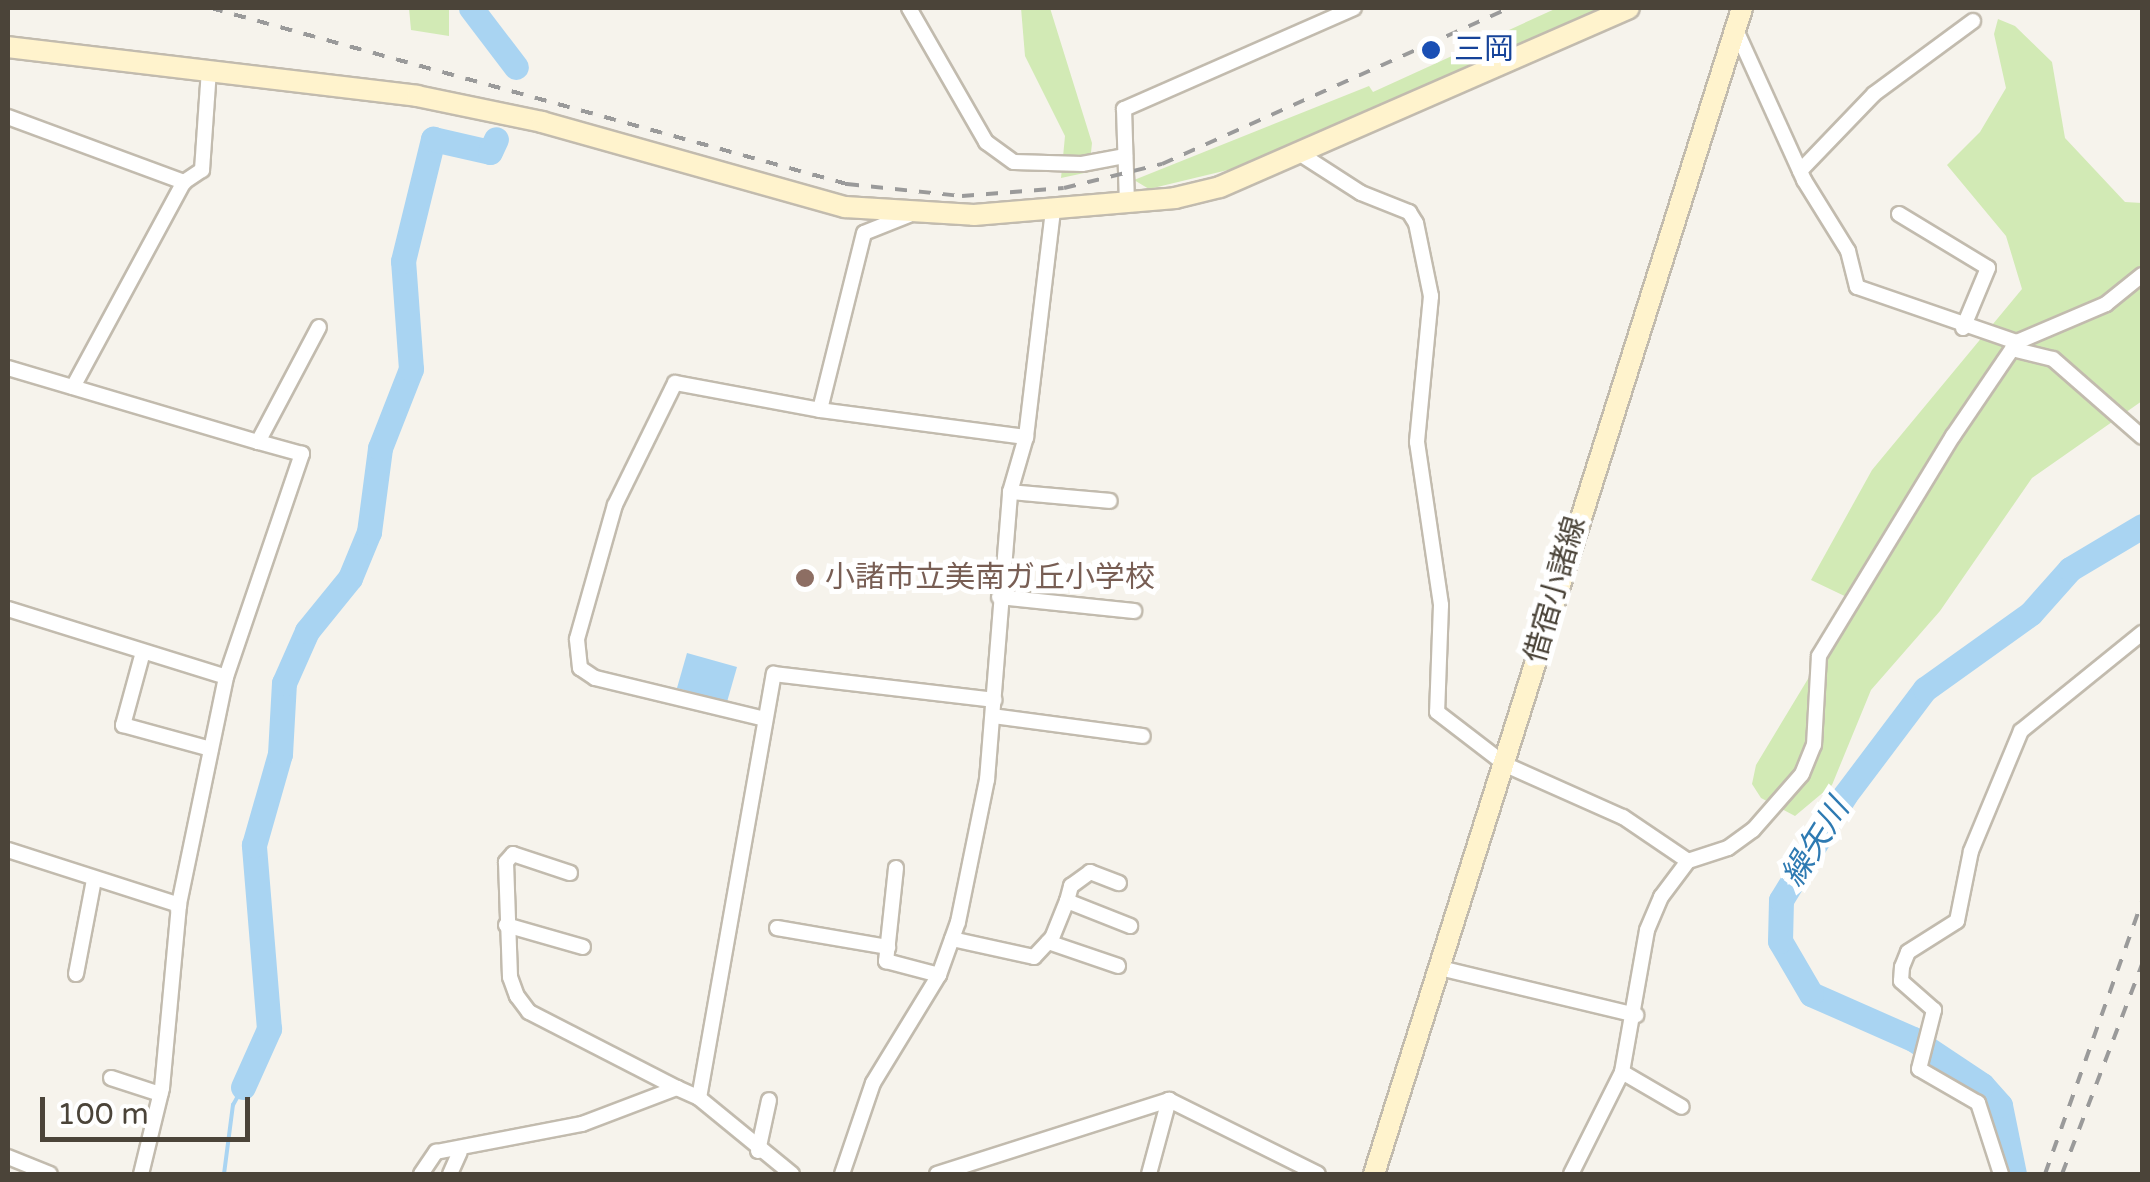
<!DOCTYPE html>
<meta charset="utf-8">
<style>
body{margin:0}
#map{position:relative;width:2150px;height:1182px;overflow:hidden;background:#f6f3ec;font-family:"Varela Round","Noto Sans JP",sans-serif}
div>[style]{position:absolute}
.green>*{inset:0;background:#d2eab5}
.water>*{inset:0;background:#a9d4f2}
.stream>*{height:4px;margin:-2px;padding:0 2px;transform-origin:2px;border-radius:2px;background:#a9d4f2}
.river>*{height:25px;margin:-12.5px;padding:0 12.5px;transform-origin:12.5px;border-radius:12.5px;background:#a9d4f2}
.roads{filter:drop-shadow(2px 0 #c2bbae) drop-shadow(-2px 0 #c2bbae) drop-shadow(0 2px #c2bbae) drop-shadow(0 -2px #c2bbae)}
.street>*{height:14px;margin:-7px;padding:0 7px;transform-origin:7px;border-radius:7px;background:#fff}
.secondary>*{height:20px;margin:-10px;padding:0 10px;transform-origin:10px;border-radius:10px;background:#fff3cd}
.rail>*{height:4px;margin-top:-2px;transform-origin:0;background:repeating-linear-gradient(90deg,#9a9a9a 0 12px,transparent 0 24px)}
.dots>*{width:28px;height:28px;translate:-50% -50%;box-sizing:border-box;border:5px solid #fff;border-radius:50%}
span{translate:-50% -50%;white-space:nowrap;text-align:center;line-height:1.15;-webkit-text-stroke:10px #fff;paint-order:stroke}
.transit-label{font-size:30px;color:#164399}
.left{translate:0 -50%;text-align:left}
.education-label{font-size:30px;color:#785e54}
.street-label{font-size:30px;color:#4b4439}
.water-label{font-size:32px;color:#2e7ab2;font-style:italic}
.frame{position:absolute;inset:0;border:10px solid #4b4439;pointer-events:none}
.scale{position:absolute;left:40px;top:1097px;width:210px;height:45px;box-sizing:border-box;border:5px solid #4b4439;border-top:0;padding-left:12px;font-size:30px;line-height:35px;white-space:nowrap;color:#4b4439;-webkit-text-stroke:8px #fff;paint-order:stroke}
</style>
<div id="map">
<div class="green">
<i style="clip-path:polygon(409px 8px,449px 8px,449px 36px,411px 30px)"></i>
<i style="clip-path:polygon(1021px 8px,1050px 8px,1092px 143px,1089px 172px,1061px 178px,1065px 136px,1025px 56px)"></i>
<i style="clip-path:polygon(1557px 8px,1605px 8px,1232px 169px,1149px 189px,1134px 180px,1369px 86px,1373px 92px)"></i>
<i style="clip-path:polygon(1998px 19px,2015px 26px,2052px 62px,2065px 138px,2125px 202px,2142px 203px,2142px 401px,2032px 478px,1940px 611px,1871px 690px,1832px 785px,1795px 816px,1761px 798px,1752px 784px,1756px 765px,1855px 601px,1811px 580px,1872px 470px,2022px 289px,2006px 236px,1947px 165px,1980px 132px,2006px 88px,1994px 34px)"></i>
</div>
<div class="water">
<i style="clip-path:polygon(687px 653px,737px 667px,727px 702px,677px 688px)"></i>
</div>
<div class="stream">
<i style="left:224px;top:1174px;width:70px;rotate:-82.6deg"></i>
<i style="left:233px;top:1105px;width:21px;rotate:-61deg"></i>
</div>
<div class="river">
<i style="left:471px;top:8px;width:74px;rotate:52.7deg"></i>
<i style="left:243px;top:1087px;width:64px;rotate:-65.9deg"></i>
<i style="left:269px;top:1029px;width:185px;rotate:-94.7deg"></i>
<i style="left:254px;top:845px;width:95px;rotate:-74.1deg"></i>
<i style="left:280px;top:754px;width:71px;rotate:-86.8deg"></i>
<i style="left:284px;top:683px;width:57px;rotate:-66.1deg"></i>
<i style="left:307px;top:631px;width:68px;rotate:-50.9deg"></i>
<i style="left:350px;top:578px;width:50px;rotate:-67.6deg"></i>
<i style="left:369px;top:532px;width:85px;rotate:-82.5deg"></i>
<i style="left:380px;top:448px;width:85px;rotate:-68.6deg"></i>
<i style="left:411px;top:369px;width:108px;rotate:-94.2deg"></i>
<i style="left:403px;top:261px;width:126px;rotate:-76.2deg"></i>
<i style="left:433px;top:139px;width:58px;rotate:12.8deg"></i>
<i style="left:490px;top:152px;width:14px;rotate:-65deg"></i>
<i style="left:2014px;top:1174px;width:70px;rotate:-101.5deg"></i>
<i style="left:2000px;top:1105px;width:27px;rotate:-132deg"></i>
<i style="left:1982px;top:1085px;width:83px;rotate:-146.3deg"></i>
<i style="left:1913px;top:1039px;width:111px;rotate:-156.2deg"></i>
<i style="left:1811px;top:994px;width:61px;rotate:-120.3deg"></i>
<i style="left:1780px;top:941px;width:41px;rotate:-88.6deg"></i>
<i style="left:1781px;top:900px;width:123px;rotate:-58.6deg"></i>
<i style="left:1845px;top:795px;width:133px;rotate:-53deg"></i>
<i style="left:1925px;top:689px;width:130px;rotate:-35.6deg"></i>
<i style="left:2031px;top:613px;width:59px;rotate:-48.4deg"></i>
<i style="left:2070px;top:569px;width:84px;rotate:-30.8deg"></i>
</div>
<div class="roads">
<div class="street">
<i style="left:909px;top:8px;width:155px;rotate:60.1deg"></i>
<i style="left:986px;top:142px;width:34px;rotate:36deg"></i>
<i style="left:1014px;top:162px;width:68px;rotate:1.7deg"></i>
<i style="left:1082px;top:164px;width:44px;rotate:-10.5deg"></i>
<i style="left:1736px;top:30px;width:165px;rotate:65.6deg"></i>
<i style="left:1804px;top:180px;width:84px;rotate:58.2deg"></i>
<i style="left:1848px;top:251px;width:37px;rotate:76deg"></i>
<i style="left:1857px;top:287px;width:169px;rotate:19deg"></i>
<i style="left:8px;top:117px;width:188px;rotate:20.3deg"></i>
<i style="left:1302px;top:155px;width:70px;rotate:32.8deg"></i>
<i style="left:1361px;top:193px;width:52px;rotate:21.6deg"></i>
<i style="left:1409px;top:212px;width:13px;rotate:58deg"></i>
<i style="left:1416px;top:223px;width:75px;rotate:78.4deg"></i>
<i style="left:1431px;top:296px;width:147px;rotate:95.5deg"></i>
<i style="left:1417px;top:442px;width:165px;rotate:81.6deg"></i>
<i style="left:1441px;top:605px;width:107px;rotate:92.1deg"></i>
<i style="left:1437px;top:712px;width:87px;rotate:37.5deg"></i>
<i style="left:1506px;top:765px;width:128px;rotate:24deg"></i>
<i style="left:1623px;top:817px;width:78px;rotate:34.1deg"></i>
<i style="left:1800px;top:171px;width:107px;rotate:-46.1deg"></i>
<i style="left:1874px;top:94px;width:123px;rotate:-36.4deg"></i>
<i style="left:1127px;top:204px;width:95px;rotate:-91.8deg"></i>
<i style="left:1124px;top:109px;width:251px;rotate:-23.7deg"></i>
<i style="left:1899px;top:214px;width:104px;rotate:31.2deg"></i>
<i style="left:1988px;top:268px;width:65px;rotate:112.6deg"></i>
<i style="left:909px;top:215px;width:48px;rotate:158.2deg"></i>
<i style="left:864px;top:233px;width:182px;rotate:104deg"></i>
<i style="left:820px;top:410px;width:208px;rotate:7.5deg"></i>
<i style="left:2012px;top:349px;width:42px;rotate:13.7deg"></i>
<i style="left:2053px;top:359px;width:118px;rotate:41.2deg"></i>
<i style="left:8px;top:368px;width:261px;rotate:16.5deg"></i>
<i style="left:258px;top:442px;width:130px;rotate:-62.1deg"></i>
<i style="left:73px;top:387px;width:233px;rotate:-61.6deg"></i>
<i style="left:184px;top:182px;width:22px;rotate:-34deg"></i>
<i style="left:202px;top:170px;width:99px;rotate:-86deg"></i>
<i style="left:1010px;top:492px;width:100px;rotate:5.1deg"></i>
<i style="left:999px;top:597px;width:136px;rotate:5.9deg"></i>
<i style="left:8px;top:609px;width:228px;rotate:17.3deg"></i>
<i style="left:226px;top:677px;width:236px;rotate:-71.2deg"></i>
<i style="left:302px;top:454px;width:46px;rotate:-164.7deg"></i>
<i style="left:143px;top:652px;width:76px;rotate:105.3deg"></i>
<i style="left:123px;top:725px;width:91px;rotate:15.3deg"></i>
<i style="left:993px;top:716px;width:151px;rotate:7.6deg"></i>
<i style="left:765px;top:719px;width:175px;rotate:-166.4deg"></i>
<i style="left:595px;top:678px;width:18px;rotate:-146deg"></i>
<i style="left:580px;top:668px;width:29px;rotate:-96deg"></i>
<i style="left:577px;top:639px;width:139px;rotate:-74.2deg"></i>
<i style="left:615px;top:505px;width:136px;rotate:-63.8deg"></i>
<i style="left:675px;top:383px;width:147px;rotate:10.5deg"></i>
<i style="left:8px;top:850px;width:180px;rotate:17.8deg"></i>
<i style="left:179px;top:905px;width:184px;rotate:95.3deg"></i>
<i style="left:162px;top:1088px;width:89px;rotate:103.7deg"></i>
<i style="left:896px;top:868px;width:94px;rotate:96.1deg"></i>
<i style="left:886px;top:961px;width:55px;rotate:14.8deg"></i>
<i style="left:570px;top:873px;width:60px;rotate:-161.6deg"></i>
<i style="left:513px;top:854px;width:11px;rotate:131deg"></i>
<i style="left:506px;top:862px;width:115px;rotate:88deg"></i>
<i style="left:510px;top:977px;width:20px;rotate:70deg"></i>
<i style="left:517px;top:996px;width:20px;rotate:53deg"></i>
<i style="left:529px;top:1012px;width:166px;rotate:27.2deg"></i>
<i style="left:1067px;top:901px;width:16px;rotate:-75deg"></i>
<i style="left:1071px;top:886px;width:24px;rotate:-36deg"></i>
<i style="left:1090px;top:872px;width:31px;rotate:21deg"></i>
<i style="left:178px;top:909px;width:237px;rotate:-78.3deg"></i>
<i style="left:506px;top:925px;width:80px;rotate:15.9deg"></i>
<i style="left:777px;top:928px;width:113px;rotate:9.7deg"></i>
<i style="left:952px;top:939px;width:84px;rotate:12.4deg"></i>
<i style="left:1034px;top:957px;width:26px;rotate:-47deg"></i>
<i style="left:1052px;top:938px;width:40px;rotate:-68deg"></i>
<i style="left:1067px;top:901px;width:68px;rotate:21.6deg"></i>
<i style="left:1048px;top:942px;width:74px;rotate:18.9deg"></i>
<i style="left:1440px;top:968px;width:202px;rotate:13.5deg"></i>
<i style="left:76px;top:974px;width:96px;rotate:-79.2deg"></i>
<i style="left:1622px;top:1072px;width:69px;rotate:30.3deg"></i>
<i style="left:111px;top:1078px;width:52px;rotate:18.1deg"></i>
<i style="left:699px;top:1098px;width:431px;rotate:-80deg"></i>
<i style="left:774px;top:674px;width:222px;rotate:6.7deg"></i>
<i style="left:758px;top:1151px;width:52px;rotate:-77.8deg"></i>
<i style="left:8px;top:1157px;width:45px;rotate:22deg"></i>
<i style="left:421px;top:1174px;width:27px;rotate:-56deg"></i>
<i style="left:436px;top:1152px;width:149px;rotate:-10.9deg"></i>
<i style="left:582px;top:1124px;width:102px;rotate:-20.8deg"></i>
<i style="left:677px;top:1088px;width:24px;rotate:24deg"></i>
<i style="left:699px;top:1098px;width:120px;rotate:39.3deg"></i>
<i style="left:450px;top:1174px;width:24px;rotate:-66deg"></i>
<i style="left:842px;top:1174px;width:96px;rotate:-71.2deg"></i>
<i style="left:873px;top:1083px;width:127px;rotate:-58.6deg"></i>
<i style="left:939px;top:975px;width:56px;rotate:-70.3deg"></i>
<i style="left:958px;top:922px;width:145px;rotate:-78.5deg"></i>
<i style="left:987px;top:780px;width:289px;rotate:-85.4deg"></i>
<i style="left:1010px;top:492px;width:57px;rotate:-73.8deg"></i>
<i style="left:1026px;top:437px;width:230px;rotate:-83.2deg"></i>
<i style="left:937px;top:1174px;width:244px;rotate:-17.7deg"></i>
<i style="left:1169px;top:1100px;width:166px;rotate:26.4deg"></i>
<i style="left:1149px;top:1174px;width:77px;rotate:-74.9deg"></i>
<i style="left:1571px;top:1174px;width:114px;rotate:-63.4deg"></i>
<i style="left:1622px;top:1072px;width:144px;rotate:-80deg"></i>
<i style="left:1647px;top:930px;width:36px;rotate:-67deg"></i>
<i style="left:1661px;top:897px;width:45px;rotate:-53.1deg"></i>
<i style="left:1688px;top:861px;width:42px;rotate:-18deg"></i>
<i style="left:1728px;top:848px;width:31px;rotate:-36deg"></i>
<i style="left:1753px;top:830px;width:74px;rotate:-48.8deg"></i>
<i style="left:1802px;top:774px;width:31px;rotate:-68deg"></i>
<i style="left:1814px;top:745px;width:89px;rotate:-86.8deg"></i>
<i style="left:1819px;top:656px;width:258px;rotate:-58.7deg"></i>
<i style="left:1953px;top:436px;width:114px;rotate:-55.8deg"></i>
<i style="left:2017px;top:342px;width:97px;rotate:-23.1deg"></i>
<i style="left:2106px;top:304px;width:46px;rotate:-38.9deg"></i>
<i style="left:2001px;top:1174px;width:75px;rotate:-107.9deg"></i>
<i style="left:1978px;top:1103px;width:68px;rotate:-150deg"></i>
<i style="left:1919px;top:1069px;width:61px;rotate:-75.7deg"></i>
<i style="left:1934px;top:1010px;width:44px;rotate:-138.7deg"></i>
<i style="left:1901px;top:981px;width:14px;rotate:-86deg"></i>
<i style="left:1902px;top:967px;width:16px;rotate:-68deg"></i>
<i style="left:1908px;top:952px;width:58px;rotate:-32.3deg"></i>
<i style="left:1957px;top:921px;width:71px;rotate:-78.7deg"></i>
<i style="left:1971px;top:851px;width:130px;rotate:-67.4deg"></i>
<i style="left:2021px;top:731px;width:156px;rotate:-39deg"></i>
</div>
<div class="secondary">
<i style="left:8px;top:47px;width:412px;rotate:6.8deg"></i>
<i style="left:417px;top:96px;width:128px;rotate:11.7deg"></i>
<i style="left:542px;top:122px;width:315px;rotate:15.7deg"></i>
<i style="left:845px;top:207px;width:129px;rotate:3.5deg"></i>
<i style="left:974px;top:215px;width:202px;rotate:-4.8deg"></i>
<i style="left:1175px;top:198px;width:46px;rotate:-13.7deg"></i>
<i style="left:1220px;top:187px;width:446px;rotate:-23.6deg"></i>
<i style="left:1374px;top:1174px;width:1223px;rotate:-72.48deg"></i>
</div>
</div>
<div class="rail">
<i style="left:211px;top:8px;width:660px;rotate:15.47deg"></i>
<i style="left:847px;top:184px;width:116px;rotate:6deg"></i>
<i style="left:962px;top:196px;width:102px;rotate:-4.5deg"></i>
<i style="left:1064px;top:188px;width:101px;rotate:-13.8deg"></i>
<i style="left:1162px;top:164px;width:380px;rotate:-24.2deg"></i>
<i style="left:2045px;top:1174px;width:290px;rotate:-70.4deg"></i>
<i style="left:2062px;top:1174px;width:225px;rotate:-69.1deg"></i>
</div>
<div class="dots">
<i style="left:1431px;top:50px;background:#1a4fb4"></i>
<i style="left:805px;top:578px;background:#8d6e63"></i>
</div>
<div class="transit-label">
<span class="left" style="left:1454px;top:50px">三岡</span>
</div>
<div class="education-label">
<span class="left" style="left:825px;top:578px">小諸市立美南ガ丘小学校</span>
</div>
<div class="street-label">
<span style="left:1556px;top:590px;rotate:-74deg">借宿小諸線</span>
</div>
<div class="water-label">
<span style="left:1816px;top:843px;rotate:-58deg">繰矢川</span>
</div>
<div class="frame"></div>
<div class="scale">100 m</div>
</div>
